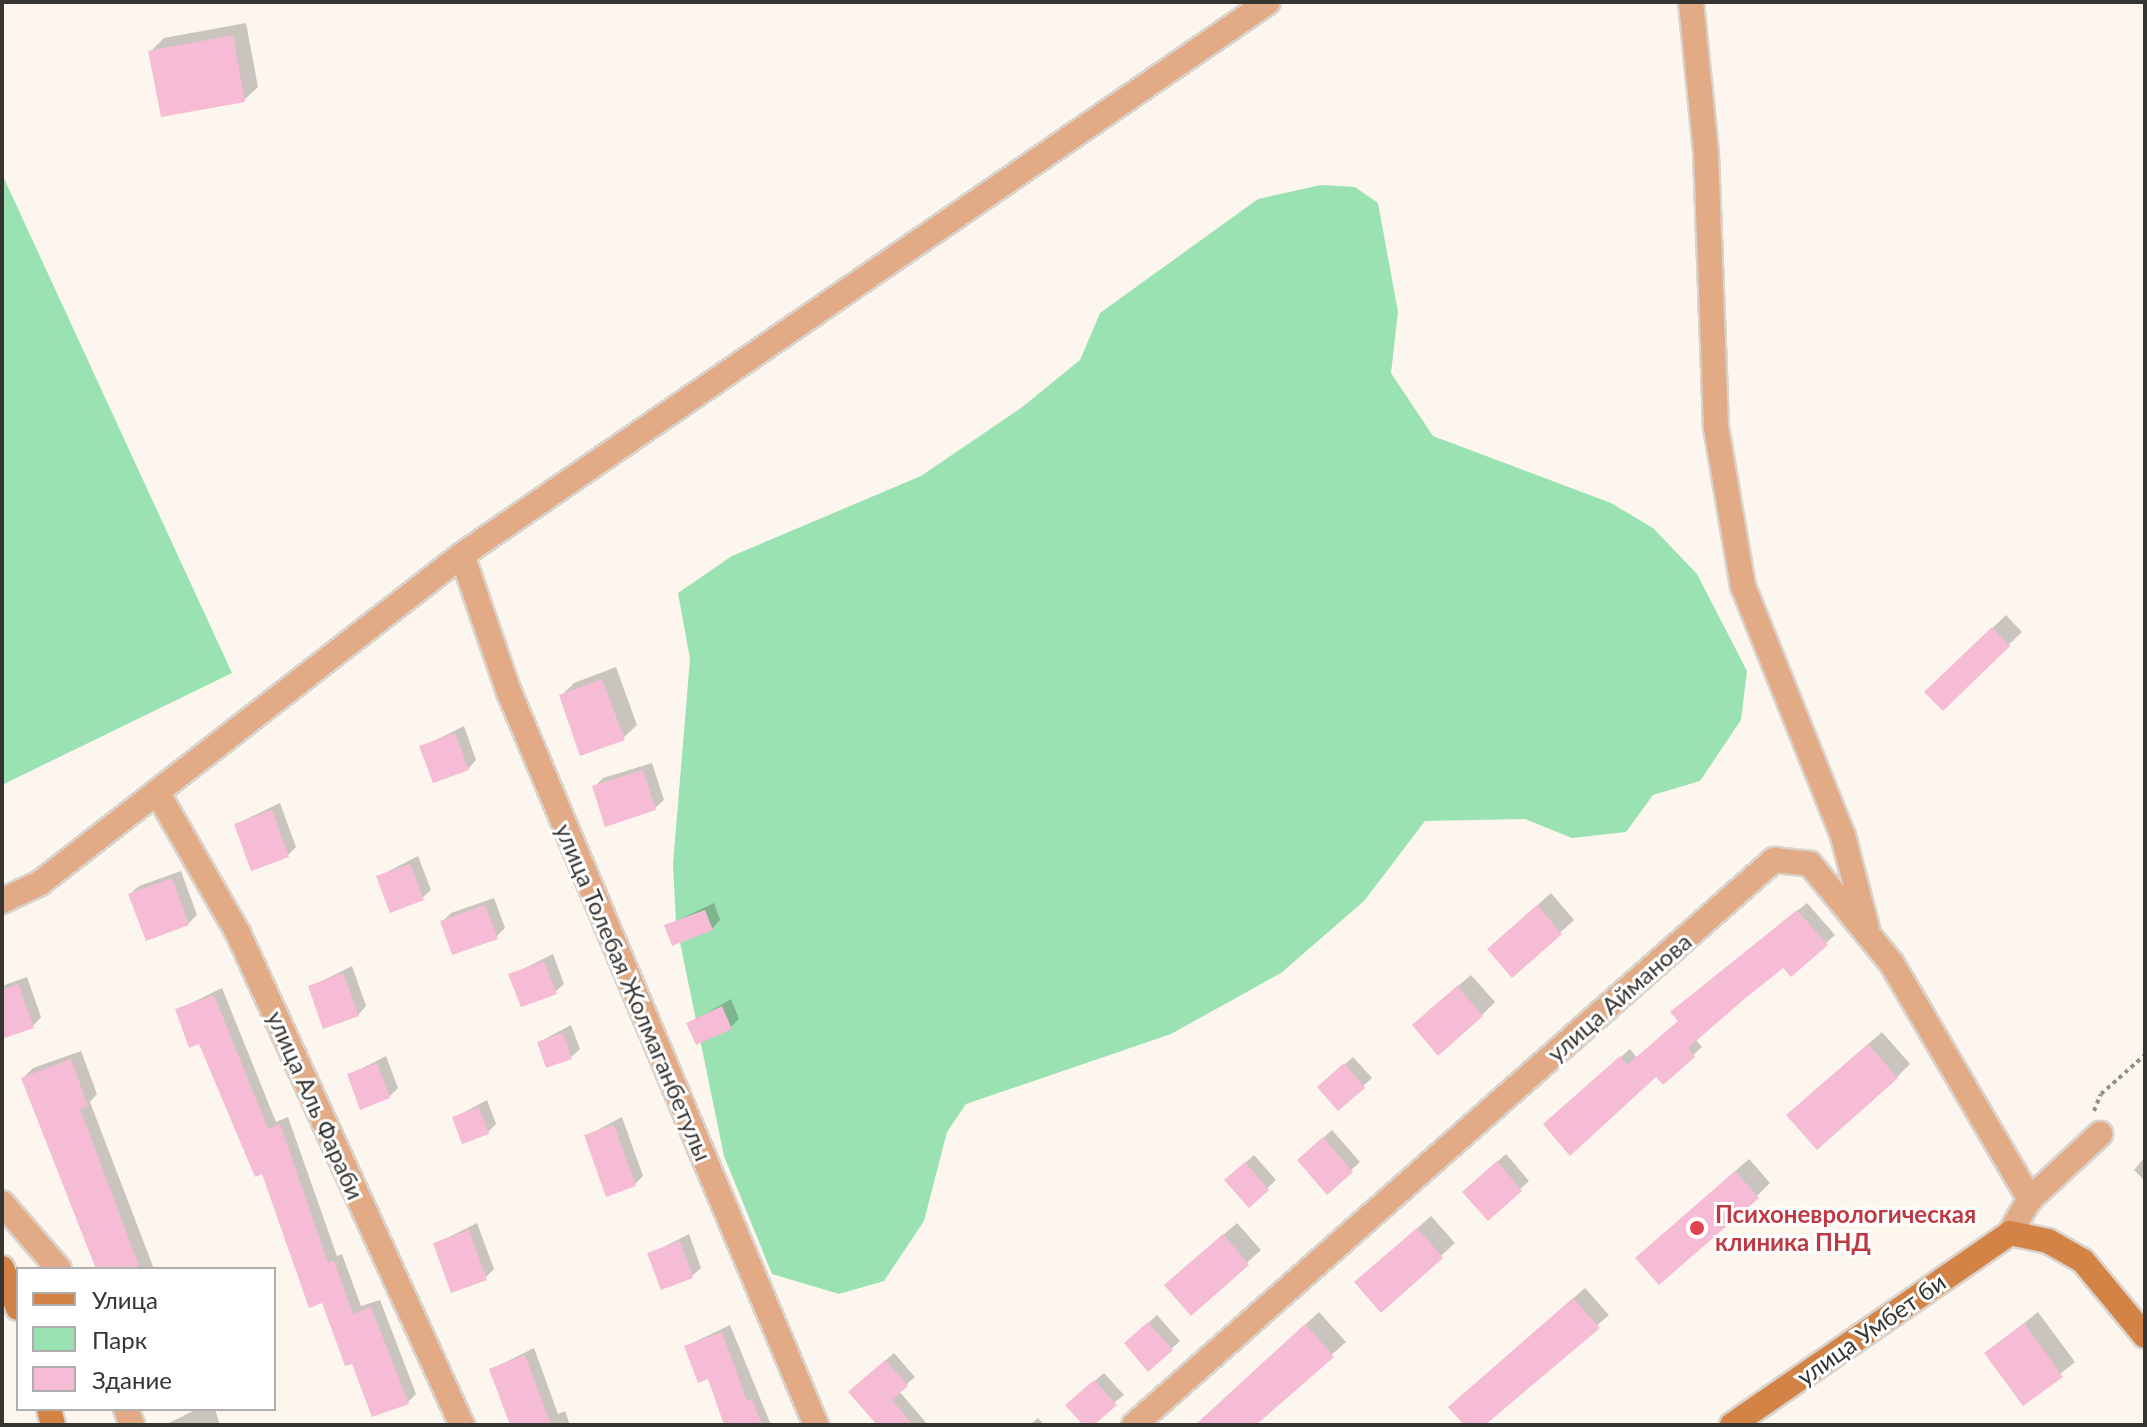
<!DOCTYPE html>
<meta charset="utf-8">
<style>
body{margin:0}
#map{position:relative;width:2147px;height:1427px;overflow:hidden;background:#fdf6ee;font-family:Lato,sans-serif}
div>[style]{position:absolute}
.green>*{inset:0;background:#9ae2b1}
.shadow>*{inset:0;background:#0003}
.building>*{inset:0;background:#f6bcd5}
.path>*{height:4px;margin-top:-2px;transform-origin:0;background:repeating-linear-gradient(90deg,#94908b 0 4px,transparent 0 8px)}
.roads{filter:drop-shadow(2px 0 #d9d3cc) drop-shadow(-2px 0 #d9d3cc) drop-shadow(0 2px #d9d3cc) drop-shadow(0 -2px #d9d3cc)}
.street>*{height:24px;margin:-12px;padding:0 12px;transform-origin:12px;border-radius:12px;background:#e2ab85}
.secondary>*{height:24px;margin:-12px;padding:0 12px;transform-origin:12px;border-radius:12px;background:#d38346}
.dots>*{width:22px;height:22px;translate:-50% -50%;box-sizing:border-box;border:4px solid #fff;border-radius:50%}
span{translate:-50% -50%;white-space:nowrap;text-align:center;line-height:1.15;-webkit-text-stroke:6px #fff;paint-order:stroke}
.street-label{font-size:24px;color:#373532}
.health-label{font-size:24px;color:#be3a42;font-weight:700}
.left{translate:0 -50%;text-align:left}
.frame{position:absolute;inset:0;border:4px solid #373532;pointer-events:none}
.legend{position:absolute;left:16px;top:1267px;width:260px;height:144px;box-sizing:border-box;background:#fff;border:2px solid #afaead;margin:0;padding:10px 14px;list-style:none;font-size:24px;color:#373532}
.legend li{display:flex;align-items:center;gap:16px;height:40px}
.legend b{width:40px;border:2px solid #afaead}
</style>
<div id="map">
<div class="green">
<i style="clip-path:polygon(2px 174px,232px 673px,2px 785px)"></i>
<i style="clip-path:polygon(1321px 185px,1355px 187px,1378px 203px,1398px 312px,1391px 373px,1433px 436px,1611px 503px,1653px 528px,1697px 574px,1747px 671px,1741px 720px,1700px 781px,1653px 795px,1626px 832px,1572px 838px,1525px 819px,1425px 821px,1364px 901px,1281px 973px,1171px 1034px,966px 1104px,947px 1132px,924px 1221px,884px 1281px,839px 1294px,772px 1274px,724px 1156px,676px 923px,673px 864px,690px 659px,678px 593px,732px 556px,921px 476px,1021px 408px,1080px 360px,1100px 313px,1258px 199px)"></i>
</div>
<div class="shadow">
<i style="clip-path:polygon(246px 23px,258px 87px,244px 100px,151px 51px,164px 38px)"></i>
<i style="clip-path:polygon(2006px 615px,2022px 632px,1943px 708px,1927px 692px)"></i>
<i style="clip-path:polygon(616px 667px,637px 725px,623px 738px,561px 696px,574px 683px)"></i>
<i style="clip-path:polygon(464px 726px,476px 760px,468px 769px,422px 747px)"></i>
<i style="clip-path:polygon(652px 763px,664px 800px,655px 808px,594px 787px,603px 778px)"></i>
<i style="clip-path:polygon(280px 803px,296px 847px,288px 855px,236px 824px)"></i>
<i style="clip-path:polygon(418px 856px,431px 890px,422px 898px,379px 876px)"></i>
<i style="clip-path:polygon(181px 871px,197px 915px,188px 924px,130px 894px,139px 886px)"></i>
<i style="clip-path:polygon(1551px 893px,1574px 920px,1513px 975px,1503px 936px)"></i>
<i style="clip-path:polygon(494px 898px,505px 928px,496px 937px,442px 922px,451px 913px)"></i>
<i style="clip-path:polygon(714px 903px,720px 920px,712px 929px,666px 926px)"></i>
<i style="clip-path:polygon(1807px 903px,1835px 935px,1791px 974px,1783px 965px,1695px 1039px,1702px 1047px,1663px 1083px,1656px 1074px,1554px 1116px,1630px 1049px,1637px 1058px,1680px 1020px,1681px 1004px)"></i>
<i style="clip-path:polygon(553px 954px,564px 984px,555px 992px,511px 975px)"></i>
<i style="clip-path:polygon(352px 966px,366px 1006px,358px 1015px,310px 987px)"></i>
<i style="clip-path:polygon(1471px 975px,1495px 1002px,1482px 1015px,1427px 1012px)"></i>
<i style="clip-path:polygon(27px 977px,41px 1017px,33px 1026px,2px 1030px,2px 986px)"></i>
<i style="clip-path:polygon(222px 988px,276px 1122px,288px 1117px,337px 1256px,342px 1254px,361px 1306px,380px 1300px,416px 1394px,408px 1402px,353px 1361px,200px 1042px,177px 1010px)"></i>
<i style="clip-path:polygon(731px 999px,739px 1019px,731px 1027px,688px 1024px)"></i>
<i style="clip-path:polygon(571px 1025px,580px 1049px,571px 1057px,539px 1042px)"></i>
<i style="clip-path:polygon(1882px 1032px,1910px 1064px,1897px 1077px,1802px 1102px)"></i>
<i style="clip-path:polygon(81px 1051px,97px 1094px,90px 1102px,154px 1269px,98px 1269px,23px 1078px,33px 1068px)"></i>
<i style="clip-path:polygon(386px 1056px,398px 1088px,389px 1097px,349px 1075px)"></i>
<i style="clip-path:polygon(1353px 1057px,1372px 1078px,1338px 1109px,1328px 1079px)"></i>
<i style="clip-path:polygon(487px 1100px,496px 1124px,488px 1132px,455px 1117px)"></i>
<i style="clip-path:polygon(622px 1117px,643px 1176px,635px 1184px,586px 1136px)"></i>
<i style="clip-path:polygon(1332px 1130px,1360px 1162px,1327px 1192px,1308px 1152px)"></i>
<i style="clip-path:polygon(1506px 1154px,1529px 1181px,1488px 1218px,1473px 1183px)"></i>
<i style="clip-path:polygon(1254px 1155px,1276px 1180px,1249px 1205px,1235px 1172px)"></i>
<i style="clip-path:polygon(2145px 1157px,2145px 1181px,2134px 1170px)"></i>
<i style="clip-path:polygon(1749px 1159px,1770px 1183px,1757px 1196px,1651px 1245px)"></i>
<i style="clip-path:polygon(1431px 1216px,1455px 1243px,1381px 1310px,1370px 1270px)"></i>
<i style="clip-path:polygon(477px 1223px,494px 1269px,485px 1278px,435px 1244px)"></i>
<i style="clip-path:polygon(1237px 1223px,1261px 1250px,1192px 1313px,1180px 1272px)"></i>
<i style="clip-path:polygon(689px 1234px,701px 1268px,692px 1276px,650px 1254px)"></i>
<i style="clip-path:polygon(1585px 1288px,1609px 1315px,1482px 1425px,1466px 1425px,1462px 1396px)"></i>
<i style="clip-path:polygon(1319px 1312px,1346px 1342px,1256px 1422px,1259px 1425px,1196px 1425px)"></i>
<i style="clip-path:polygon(2038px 1312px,2075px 1362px,2023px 1404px,1986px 1353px)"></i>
<i style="clip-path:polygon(1157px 1315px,1180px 1341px,1171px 1349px,1135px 1335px)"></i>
<i style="clip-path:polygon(730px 1325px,771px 1425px,728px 1425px,709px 1376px,686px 1346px)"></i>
<i style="clip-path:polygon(534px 1348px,558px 1414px,565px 1411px,570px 1425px,525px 1425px,492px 1369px)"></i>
<i style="clip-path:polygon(894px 1353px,915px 1377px,899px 1391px,928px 1425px,880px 1425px,859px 1384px)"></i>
<i style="clip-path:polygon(1104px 1373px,1124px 1395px,1085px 1425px,1076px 1397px)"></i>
<i style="clip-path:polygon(197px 1409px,215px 1409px,220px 1425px,165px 1425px)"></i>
<i style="clip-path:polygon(1038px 1418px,1044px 1425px,1030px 1425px)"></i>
</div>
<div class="building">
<i style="clip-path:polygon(233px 35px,245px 102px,161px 117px,148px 51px)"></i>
<i style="clip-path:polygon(1992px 627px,2010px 646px,1943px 711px,1924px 692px)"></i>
<i style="clip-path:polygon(602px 679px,625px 740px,580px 756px,559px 695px)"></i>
<i style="clip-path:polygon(455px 733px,469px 770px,433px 783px,419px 746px)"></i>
<i style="clip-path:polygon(643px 770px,656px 810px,605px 827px,592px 786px)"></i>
<i style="clip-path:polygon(272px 810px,289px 857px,251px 871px,234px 824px)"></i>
<i style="clip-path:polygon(410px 864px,424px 900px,390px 913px,376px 876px)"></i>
<i style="clip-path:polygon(172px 878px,189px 925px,146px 941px,128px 894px)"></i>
<i style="clip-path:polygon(485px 905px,498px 939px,452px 955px,440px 921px)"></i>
<i style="clip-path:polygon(1537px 905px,1562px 934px,1512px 978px,1487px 949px)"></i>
<i style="clip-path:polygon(705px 910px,713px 930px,672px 946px,664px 925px)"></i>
<i style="clip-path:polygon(1797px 910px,1828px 945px,1791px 977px,1783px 968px,1742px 1001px,1688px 1048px,1695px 1057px,1663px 1085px,1656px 1077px,1570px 1156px,1543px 1124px,1620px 1056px,1627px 1065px,1678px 1021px,1670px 1012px)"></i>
<i style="clip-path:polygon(544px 961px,557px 994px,521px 1007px,508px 974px)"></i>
<i style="clip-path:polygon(343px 973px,359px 1016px,323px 1029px,308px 986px)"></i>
<i style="clip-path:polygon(18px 984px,34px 1028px,2px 1039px,2px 990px)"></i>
<i style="clip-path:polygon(1457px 986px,1483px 1016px,1438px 1056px,1412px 1025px)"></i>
<i style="clip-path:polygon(214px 995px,268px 1129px,280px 1124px,328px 1263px,334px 1261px,353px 1314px,371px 1307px,409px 1404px,372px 1417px,352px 1364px,345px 1366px,322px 1303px,309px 1308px,262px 1174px,255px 1177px,199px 1044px,189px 1048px,175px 1009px)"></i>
<i style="clip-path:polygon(722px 1006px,732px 1029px,696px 1045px,686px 1023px)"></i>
<i style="clip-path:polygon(563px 1033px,572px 1059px,546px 1068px,537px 1042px)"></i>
<i style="clip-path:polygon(1868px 1044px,1898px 1078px,1817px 1150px,1786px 1115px)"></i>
<i style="clip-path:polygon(71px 1059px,88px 1106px,80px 1109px,140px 1269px,96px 1269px,21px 1078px)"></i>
<i style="clip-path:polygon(377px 1063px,390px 1098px,360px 1110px,347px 1074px)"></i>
<i style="clip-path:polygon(1344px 1063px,1365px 1088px,1338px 1111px,1317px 1087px)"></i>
<i style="clip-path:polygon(479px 1107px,489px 1134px,462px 1144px,452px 1117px)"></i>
<i style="clip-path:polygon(614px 1125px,636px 1186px,606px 1197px,584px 1135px)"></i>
<i style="clip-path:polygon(1323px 1137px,1353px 1172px,1327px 1195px,1297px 1160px)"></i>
<i style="clip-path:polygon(1497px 1161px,1522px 1191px,1488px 1221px,1462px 1192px)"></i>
<i style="clip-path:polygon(1245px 1162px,1269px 1190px,1249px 1208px,1224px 1180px)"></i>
<i style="clip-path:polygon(1735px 1171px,1759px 1198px,1659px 1285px,1635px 1258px)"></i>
<i style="clip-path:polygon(1417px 1228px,1443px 1258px,1381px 1313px,1354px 1282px)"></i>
<i style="clip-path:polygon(469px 1230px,487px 1280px,451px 1293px,433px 1243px)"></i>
<i style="clip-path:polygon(1223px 1234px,1249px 1265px,1191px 1316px,1164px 1285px)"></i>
<i style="clip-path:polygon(680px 1241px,693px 1278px,661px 1290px,647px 1253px)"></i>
<i style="clip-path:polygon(1573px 1298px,1600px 1328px,1485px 1425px,1464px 1425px,1448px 1407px)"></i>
<i style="clip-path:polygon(1148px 1322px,1173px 1350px,1148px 1372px,1124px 1343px)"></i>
<i style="clip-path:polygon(2024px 1323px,2063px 1377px,2023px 1406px,1984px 1353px)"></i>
<i style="clip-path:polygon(1305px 1324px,1334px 1357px,1256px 1425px,1195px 1425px)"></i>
<i style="clip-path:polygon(722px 1332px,747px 1401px,752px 1399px,762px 1425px,724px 1425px,708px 1379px,698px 1383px,684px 1346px)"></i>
<i style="clip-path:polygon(525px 1355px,551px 1425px,510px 1425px,489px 1369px)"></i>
<i style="clip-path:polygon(885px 1360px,908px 1386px,892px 1400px,913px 1425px,877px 1425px,848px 1392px)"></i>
<i style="clip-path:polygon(1094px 1380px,1117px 1405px,1094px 1425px,1083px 1425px,1065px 1405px)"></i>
</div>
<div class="path">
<i style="left:2094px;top:1111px;width:18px;rotate:-68deg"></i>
<i style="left:2101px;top:1094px;width:59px;rotate:-41.6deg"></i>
</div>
<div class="roads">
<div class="street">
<i style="left:1691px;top:2px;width:152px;rotate:84.3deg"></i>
<i style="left:1706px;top:153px;width:274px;rotate:87.9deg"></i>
<i style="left:1716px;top:427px;width:161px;rotate:80.4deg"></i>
<i style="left:1743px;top:586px;width:269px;rotate:68.2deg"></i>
<i style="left:1843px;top:836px;width:95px;rotate:75.4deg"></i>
<i style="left:462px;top:555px;width:145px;rotate:71.1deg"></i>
<i style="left:509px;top:692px;width:795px;rotate:67.27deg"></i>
<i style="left:157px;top:792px;width:163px;rotate:60.1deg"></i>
<i style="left:238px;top:933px;width:541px;rotate:65.52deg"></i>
<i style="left:2px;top:901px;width:42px;rotate:-25.3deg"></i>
<i style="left:40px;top:883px;width:534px;rotate:-37.86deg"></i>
<i style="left:462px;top:555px;width:977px;rotate:-34.45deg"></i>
<i style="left:2px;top:1203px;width:87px;rotate:49.2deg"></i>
<i style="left:2010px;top:1233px;width:39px;rotate:-60deg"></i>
<i style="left:2030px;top:1199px;width:96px;rotate:-42.9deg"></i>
<i style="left:126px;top:1409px;width:17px;rotate:69deg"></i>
<i style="left:1134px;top:1425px;width:854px;rotate:-41.44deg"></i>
<i style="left:1774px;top:860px;width:36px;rotate:6deg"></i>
<i style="left:1810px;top:864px;width:129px;rotate:50.6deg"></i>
<i style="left:1892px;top:964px;width:273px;rotate:59.6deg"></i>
</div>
<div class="secondary">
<i style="left:2px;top:1268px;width:43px;rotate:68.2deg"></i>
<i style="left:49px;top:1409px;width:16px;rotate:76deg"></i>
<i style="left:1732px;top:1425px;width:338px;rotate:-34.6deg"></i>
<i style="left:2010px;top:1233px;width:39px;rotate:12deg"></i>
<i style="left:2048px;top:1241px;width:40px;rotate:29.7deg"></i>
<i style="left:2083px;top:1261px;width:97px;rotate:50.4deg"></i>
</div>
</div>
<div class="dots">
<i style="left:1697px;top:1228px;background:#e0444e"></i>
</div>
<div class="street-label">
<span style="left:634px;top:992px;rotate:67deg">улица Толебая Жолмаганбетулы</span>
<span style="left:1619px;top:997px;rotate:-41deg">улица Айманова</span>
<span style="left:316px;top:1105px;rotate:66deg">улица Аль Фараби</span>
<span style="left:1871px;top:1329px;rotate:-35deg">улица Умбет би</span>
</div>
<div class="health-label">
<span class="left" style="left:1715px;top:1228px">Психоневрологическая<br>клиника ПНД</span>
</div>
<div class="frame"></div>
<ul class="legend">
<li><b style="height:10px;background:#d38346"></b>Улица</li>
<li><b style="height:22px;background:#9ae2b1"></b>Парк</li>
<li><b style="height:22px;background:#f6bcd5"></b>Здание</li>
</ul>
</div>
